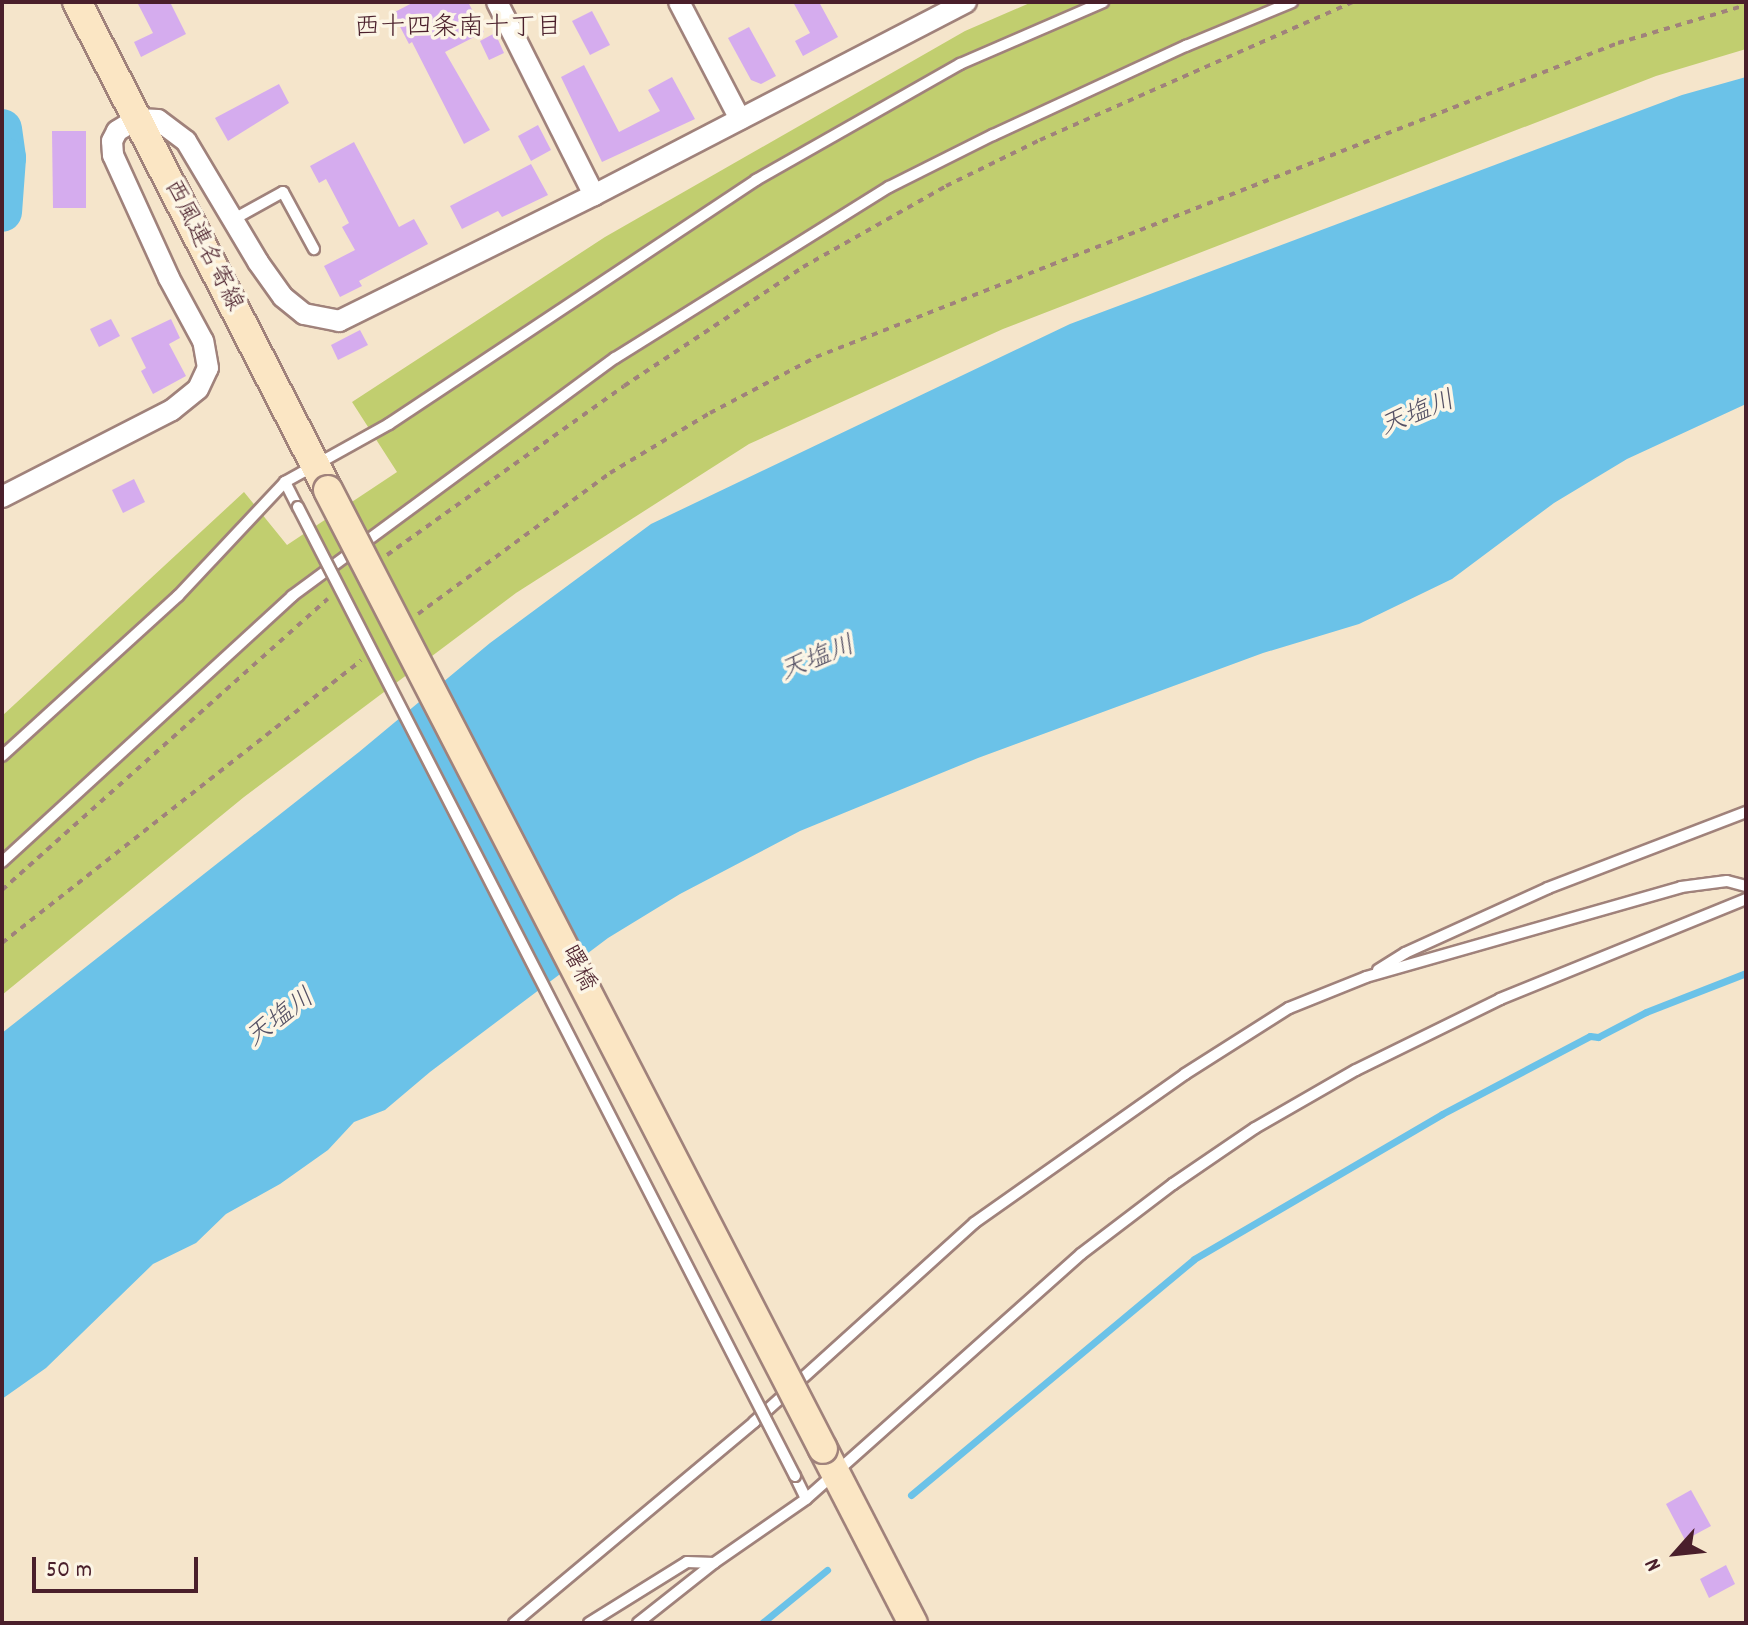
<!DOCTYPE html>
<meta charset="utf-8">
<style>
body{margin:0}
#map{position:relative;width:1748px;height:1625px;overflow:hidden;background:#f5e5cb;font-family:Dekko,"Klee One",sans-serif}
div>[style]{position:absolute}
.green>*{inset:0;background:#c1ce6f}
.water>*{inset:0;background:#6bc2e8}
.stream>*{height:7px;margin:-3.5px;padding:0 3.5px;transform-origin:3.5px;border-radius:3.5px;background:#6bc2e8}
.river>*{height:40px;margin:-20px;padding:0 20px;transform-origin:20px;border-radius:20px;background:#6bc2e8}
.building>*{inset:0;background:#d5acee}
.path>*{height:4px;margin-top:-2px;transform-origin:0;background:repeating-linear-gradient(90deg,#a0827b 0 6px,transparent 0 12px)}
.roads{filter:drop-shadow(2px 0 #a0827b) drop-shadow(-2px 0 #a0827b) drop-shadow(0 2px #a0827b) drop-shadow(0 -2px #a0827b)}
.service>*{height:10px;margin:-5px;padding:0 5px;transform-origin:5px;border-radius:5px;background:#fff}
.minor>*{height:20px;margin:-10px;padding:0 10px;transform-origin:10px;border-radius:10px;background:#fff}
.secondary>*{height:28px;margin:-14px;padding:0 14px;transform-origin:14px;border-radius:14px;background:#fbe6c4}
.bridges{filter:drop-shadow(2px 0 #a0827b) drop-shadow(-2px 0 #a0827b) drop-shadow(0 2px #a0827b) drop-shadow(0 -2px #a0827b)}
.service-bridge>*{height:10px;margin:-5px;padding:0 5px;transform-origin:5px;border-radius:5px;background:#fff}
.secondary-bridge>*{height:28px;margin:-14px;padding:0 14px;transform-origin:14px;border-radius:14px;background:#fbe6c4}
span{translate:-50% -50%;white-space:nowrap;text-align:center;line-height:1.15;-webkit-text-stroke:7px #fcf5e5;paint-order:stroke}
.street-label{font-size:24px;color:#4a1f2b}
.neighbourhood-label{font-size:26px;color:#4a1f2b}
.water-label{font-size:26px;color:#545064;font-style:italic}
.frame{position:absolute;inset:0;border:4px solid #4a1f2b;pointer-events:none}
.north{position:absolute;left:1636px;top:1513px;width:80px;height:80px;-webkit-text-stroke:6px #fcf5e5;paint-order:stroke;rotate:243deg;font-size:22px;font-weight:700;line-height:32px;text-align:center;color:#4a1f2b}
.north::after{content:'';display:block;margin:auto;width:28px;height:36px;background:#4a1f2b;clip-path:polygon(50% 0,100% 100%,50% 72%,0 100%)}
.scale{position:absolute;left:32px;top:1557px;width:166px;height:36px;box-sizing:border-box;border:4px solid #4a1f2b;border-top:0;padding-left:10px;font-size:24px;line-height:28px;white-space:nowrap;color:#4a1f2b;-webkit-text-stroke:6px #fcf5e5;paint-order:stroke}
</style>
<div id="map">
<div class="green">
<i style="clip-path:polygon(1032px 2px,1746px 2px,1746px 49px,1656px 76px,1003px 329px,749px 444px,516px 593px,244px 797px,2px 995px,2px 716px,244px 492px,287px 545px,397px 472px,352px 402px,605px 237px,965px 31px)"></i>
</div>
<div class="water">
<i style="clip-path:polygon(1746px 77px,1746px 404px,1627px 459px,1554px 503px,1452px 579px,1359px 624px,1263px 653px,978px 758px,800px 831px,680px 894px,608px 938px,430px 1072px,385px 1110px,354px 1122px,328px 1150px,280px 1184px,226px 1214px,196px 1243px,153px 1264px,46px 1368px,2px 1399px,2px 1033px,359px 752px,490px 643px,651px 524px,1070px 324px,1682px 95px)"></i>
</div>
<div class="stream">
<i style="left:911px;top:1495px;width:368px;rotate:-39.8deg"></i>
<i style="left:1194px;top:1259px;width:287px;rotate:-30.3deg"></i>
<i style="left:1442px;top:1114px;width:167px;rotate:-27.8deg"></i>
<i style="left:1590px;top:1036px;width:8px;rotate:7deg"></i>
<i style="left:1598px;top:1037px;width:54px;rotate:-27.5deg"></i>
<i style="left:1646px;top:1012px;width:107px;rotate:-21.3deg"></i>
<i style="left:762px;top:1623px;width:84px;rotate:-39.2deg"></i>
</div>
<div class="river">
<i style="left:2px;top:129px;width:29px;rotate:82deg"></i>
<i style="left:6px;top:158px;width:54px;rotate:94.2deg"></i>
</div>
<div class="building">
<i style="clip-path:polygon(137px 2px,170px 2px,186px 34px,141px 57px,134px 42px,153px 33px)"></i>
<i style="clip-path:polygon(414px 2px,468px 2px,484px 32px,445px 52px,490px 130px,464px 144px,412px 42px,409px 44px,393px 13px)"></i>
<i style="clip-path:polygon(793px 2px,819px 2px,838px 37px,803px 56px,795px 41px,810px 33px)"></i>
<i style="clip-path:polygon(592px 11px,610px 45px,590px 55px,572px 21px)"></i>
<i style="clip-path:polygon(749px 27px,776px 76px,761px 84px,751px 80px,728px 38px)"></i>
<i style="clip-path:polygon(495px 33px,504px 53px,489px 60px,480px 41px)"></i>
<i style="clip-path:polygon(584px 65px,619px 132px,660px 111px,648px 90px,672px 77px,695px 119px,602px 162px,561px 77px)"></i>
<i style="clip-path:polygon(279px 84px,289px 103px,228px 141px,215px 118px)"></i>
<i style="clip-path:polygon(538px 125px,551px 150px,531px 161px,518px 136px)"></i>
<i style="clip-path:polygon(52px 131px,86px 131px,86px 208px,53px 208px)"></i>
<i style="clip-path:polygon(354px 142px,399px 227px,414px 219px,428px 244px,359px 281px,362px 286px,340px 297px,324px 266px,355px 250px,342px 227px,349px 223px,326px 179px,319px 183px,310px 166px)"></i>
<i style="clip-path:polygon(531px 164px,548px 195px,502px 217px,498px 211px,462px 229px,450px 206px)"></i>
<i style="clip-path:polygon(111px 319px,120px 336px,99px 347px,90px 329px)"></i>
<i style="clip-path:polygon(171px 319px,180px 338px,169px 344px,186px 376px,153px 394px,141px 371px,146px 368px,131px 338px)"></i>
<i style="clip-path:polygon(360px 330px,368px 345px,338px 360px,331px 345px)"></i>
<i style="clip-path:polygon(134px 479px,145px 502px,123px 513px,112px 490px)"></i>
<i style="clip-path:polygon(1691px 1490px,1711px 1526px,1685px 1540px,1666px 1504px)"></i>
<i style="clip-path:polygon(1726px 1565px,1735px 1584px,1709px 1598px,1700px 1579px)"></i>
</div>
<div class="path">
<i style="left:387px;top:555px;width:291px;rotate:-35.5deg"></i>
<i style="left:624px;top:386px;width:215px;rotate:-33.6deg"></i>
<i style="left:803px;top:267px;width:164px;rotate:-29.5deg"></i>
<i style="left:946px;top:186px;width:105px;rotate:-26.1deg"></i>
<i style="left:1040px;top:140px;width:342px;rotate:-23.8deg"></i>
<i style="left:418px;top:614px;width:238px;rotate:-36.3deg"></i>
<i style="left:610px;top:473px;width:117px;rotate:-31deg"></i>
<i style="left:710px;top:413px;width:120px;rotate:-27.8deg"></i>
<i style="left:816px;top:357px;width:861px;rotate:-21.38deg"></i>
<i style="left:1618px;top:43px;width:134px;rotate:-16.5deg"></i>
<i style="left:2px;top:890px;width:437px;rotate:-41.8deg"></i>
<i style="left:2px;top:943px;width:457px;rotate:-38.2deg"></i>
</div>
<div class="roads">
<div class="service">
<i style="left:234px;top:219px;width:56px;rotate:-28.9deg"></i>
<i style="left:283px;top:192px;width:65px;rotate:61.5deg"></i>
<i style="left:285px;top:482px;width:28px;rotate:63deg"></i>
<i style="left:2px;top:756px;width:238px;rotate:-42.3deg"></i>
<i style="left:178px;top:596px;width:156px;rotate:-46.8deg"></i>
<i style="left:285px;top:482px;width:119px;rotate:-29.1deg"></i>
<i style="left:389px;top:424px;width:441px;rotate:-33.6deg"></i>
<i style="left:756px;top:180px;width:235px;rotate:-29.6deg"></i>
<i style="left:960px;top:64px;width:156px;rotate:-23.4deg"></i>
<i style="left:2px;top:862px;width:394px;rotate:-42.5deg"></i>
<i style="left:292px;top:596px;width:401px;rotate:-36.4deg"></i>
<i style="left:615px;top:358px;width:323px;rotate:-32deg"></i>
<i style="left:889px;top:187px;width:116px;rotate:-26.6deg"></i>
<i style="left:993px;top:135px;width:213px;rotate:-24.8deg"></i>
<i style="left:1186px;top:46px;width:115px;rotate:-22.5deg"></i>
<i style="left:1378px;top:970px;width:32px;rotate:-32deg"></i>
<i style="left:1405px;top:953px;width:157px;rotate:-24.4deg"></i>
<i style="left:1548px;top:888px;width:212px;rotate:-21deg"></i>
<i style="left:795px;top:1476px;width:25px;rotate:64deg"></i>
<i style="left:514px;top:1623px;width:313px;rotate:-39.9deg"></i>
<i style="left:754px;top:1422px;width:297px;rotate:-42.1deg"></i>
<i style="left:974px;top:1223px;width:258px;rotate:-35.2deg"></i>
<i style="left:1185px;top:1074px;width:123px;rotate:-32.4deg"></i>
<i style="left:1289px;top:1008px;width:83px;rotate:-21.9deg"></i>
<i style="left:1366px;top:977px;width:328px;rotate:-15.9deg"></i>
<i style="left:1681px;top:887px;width:46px;rotate:-7.4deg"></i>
<i style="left:1727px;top:881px;width:20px;rotate:15deg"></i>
<i style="left:589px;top:1623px;width:115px;rotate:-31.9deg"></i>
<i style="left:687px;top:1562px;width:27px;rotate:2deg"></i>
<i style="left:638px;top:1623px;width:97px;rotate:-38.3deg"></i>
<i style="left:714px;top:1563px;width:112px;rotate:-34.8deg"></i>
<i style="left:806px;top:1499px;width:368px;rotate:-41.7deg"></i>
<i style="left:1081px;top:1254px;width:116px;rotate:-37.3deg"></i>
<i style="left:1173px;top:1184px;width:99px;rotate:-34.3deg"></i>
<i style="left:1255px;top:1128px;width:116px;rotate:-29.9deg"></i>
<i style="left:1356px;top:1070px;width:161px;rotate:-26.2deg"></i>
<i style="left:1500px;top:999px;width:266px;rotate:-22.1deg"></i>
</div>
<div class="minor">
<i style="left:497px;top:2px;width:216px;rotate:63.3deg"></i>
<i style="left:679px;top:2px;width:132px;rotate:62.5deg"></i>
<i style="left:2px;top:497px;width:191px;rotate:-27.1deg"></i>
<i style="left:172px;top:410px;width:33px;rotate:-39deg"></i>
<i style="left:198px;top:389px;width:23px;rotate:-65deg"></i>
<i style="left:208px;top:368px;width:27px;rotate:-100deg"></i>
<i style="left:203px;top:341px;width:72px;rotate:-118.4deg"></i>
<i style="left:169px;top:278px;width:135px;rotate:-114.5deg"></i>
<i style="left:113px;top:155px;width:14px;rotate:-94deg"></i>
<i style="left:112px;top:141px;width:11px;rotate:-63deg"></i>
<i style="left:117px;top:131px;width:23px;rotate:-31deg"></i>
<i style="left:137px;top:119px;width:21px;rotate:3deg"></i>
<i style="left:158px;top:120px;width:35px;rotate:37deg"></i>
<i style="left:186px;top:141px;width:141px;rotate:59.2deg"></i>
<i style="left:258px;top:262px;width:43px;rotate:54.5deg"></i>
<i style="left:283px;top:297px;width:27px;rotate:39deg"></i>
<i style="left:304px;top:314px;width:36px;rotate:11deg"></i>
<i style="left:339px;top:321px;width:284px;rotate:-26.3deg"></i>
<i style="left:594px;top:195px;width:419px;rotate:-27.4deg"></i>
</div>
<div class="secondary">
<i style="left:77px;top:2px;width:549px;rotate:62.78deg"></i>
<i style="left:823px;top:1449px;width:196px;rotate:62.7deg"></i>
</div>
</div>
<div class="bridges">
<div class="service-bridge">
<i style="left:298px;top:507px;width:1089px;rotate:62.85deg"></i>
</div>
<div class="secondary-bridge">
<i style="left:328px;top:490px;width:1079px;rotate:62.7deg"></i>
</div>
</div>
<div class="street-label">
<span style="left:202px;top:246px;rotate:63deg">西風連名寄線</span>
<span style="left:577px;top:969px;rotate:63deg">曙橋</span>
</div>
<div class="neighbourhood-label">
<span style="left:458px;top:29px">西十四条南十丁目</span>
</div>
<div class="water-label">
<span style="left:1418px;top:415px;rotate:-22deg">天塩川</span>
<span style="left:818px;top:660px;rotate:-22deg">天塩川</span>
<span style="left:281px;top:1019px;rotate:-37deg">天塩川</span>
</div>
<div class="frame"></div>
<div class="north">N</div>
<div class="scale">50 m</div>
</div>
